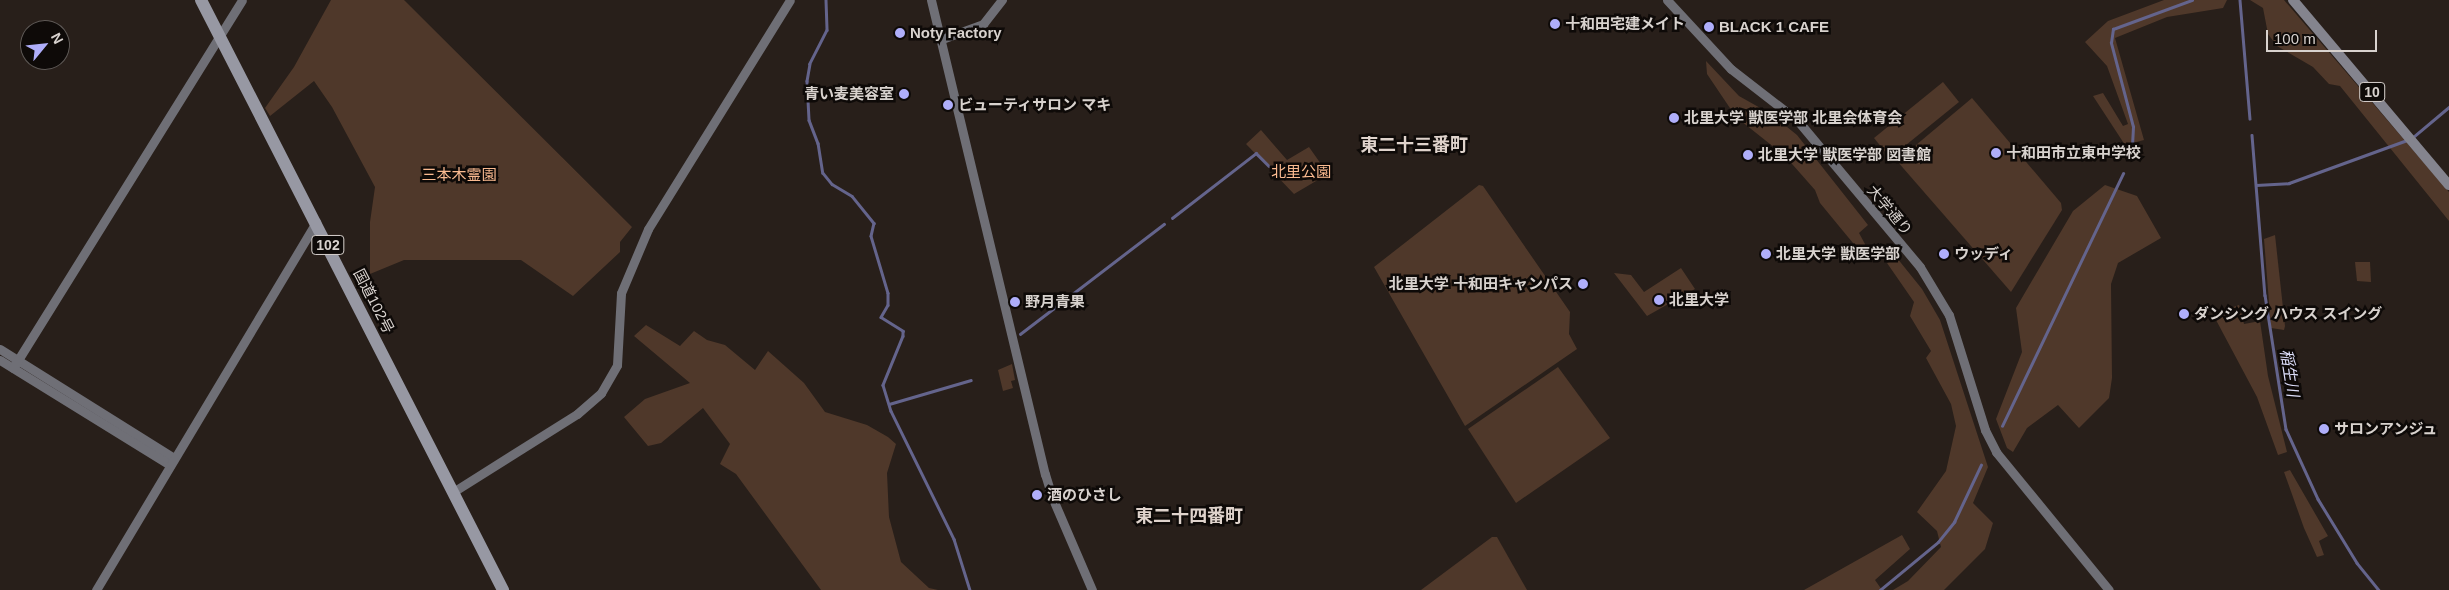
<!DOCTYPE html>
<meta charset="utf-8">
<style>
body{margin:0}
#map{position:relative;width:2449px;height:590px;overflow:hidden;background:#281f1a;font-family:Helvetica,"Noto Sans JP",sans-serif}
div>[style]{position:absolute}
.green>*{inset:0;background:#4f382a}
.stream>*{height:2.5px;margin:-1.25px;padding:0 1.25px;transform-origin:1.25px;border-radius:1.25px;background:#64648c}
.secondary>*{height:9px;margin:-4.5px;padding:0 4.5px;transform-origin:4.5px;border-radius:4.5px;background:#6f6f76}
.primary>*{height:10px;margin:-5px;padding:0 5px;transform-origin:5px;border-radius:5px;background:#84848e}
.highway>*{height:12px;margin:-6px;padding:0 6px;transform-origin:6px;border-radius:6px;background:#9798a3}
.dots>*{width:14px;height:14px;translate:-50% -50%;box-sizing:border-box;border:2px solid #0e0a08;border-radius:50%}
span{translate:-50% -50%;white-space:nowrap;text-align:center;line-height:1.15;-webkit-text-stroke:5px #0e0a08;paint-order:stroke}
.shield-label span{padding:1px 4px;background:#0e0a08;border:1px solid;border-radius:4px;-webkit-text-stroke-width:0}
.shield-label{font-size:14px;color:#d8d2ce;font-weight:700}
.poi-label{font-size:15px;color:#d8d2ce;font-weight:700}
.left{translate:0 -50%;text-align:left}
.right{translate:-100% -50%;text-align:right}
.park-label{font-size:15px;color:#faba90}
.street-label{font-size:15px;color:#d8d2ce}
.water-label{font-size:16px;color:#dcddf9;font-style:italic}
.quarter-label{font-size:18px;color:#dfd3cc;font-weight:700}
.north{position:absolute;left:20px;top:20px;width:50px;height:50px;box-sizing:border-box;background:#0e0a08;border:1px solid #5f5a57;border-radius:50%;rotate:62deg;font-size:14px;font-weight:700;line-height:20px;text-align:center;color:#d8d2ce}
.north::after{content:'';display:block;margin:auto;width:18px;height:22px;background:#afaefa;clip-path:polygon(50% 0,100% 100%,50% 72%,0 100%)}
.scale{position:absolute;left:2266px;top:30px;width:111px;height:22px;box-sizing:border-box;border:2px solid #d8d2ce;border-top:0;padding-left:6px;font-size:15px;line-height:18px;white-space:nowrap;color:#d8d2ce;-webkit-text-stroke:4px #0e0a08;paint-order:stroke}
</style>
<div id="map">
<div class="green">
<i style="clip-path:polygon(331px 0,404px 0,632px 227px,620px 242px,620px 252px,573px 296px,521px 260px,404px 260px,370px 274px,370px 222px,375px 187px,332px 107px,314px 81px,270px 116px,265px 108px,294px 67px)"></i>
<i style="clip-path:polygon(2164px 0,2227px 0,2223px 8px,2167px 17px,2115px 38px,2144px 140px,2125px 145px,2093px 96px,2103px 93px,2123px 126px,2128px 124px,2107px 66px,2085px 42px,2108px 21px)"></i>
<i style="clip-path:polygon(2250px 0,2284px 0,2449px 192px,2449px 221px,2340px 86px,2329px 84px,2313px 67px,2277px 46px,2268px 34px,2263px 8px)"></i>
<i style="clip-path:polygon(1706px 61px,1739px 96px,1771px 114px,1797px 135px,1868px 225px,1859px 233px,1865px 244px,1864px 250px,1858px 249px,1843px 231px,1820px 203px,1815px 190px,1785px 156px,1736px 117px,1707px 74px)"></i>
<i style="clip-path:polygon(1943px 82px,1959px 102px,1890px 158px,1874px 138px)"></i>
<i style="clip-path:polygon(1972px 98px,2061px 203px,2062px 210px,2011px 292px,1897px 161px)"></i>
<i style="clip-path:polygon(1261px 130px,1287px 160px,1309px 147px,1328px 174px,1294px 194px,1246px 144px)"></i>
<i style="clip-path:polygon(1479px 185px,1483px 186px,1570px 312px,1569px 334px,1577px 349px,1465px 426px,1374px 267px)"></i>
<i style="clip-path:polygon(2105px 185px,2137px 196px,2161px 238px,2118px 263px,2111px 284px,2112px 378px,2109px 398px,2079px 428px,2058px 405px,2027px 428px,2013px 452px,2007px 448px,1996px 419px,2022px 352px,2016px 308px,2073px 211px)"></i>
<i style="clip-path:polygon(2275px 235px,2285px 326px,2284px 330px,2271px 328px,2264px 239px)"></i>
<i style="clip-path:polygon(1897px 258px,1922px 289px,1940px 320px,1988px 467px,1973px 503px,1993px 523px,1985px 549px,1944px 590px,1893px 590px,1908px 581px,1941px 547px,1937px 531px,1917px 512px,1946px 471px,1956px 426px,1951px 404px,1926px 358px,1931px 351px,1910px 316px,1914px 302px,1887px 263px)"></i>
<i style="clip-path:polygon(2355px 262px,2370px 262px,2371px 282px,2357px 281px)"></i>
<i style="clip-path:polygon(1681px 268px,1695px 289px,1647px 316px,1614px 273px,1631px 275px,1644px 292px)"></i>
<i style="clip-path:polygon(2239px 305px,2244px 324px,2260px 321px,2268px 376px,2287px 452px,2278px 455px,2257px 397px,2216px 320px,2219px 312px)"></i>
<i style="clip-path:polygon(646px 325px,680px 346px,694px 331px,707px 340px,725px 345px,755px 370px,768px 351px,804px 383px,825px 412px,867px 425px,888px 437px,896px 444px,887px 473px,889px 517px,901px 562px,929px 588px,938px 590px,821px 590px,736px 474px,720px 464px,730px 444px,703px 408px,661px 443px,648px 446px,624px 417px,645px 399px,690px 383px,634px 336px)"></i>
<i style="clip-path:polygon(1012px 364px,1015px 380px,1011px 381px,1013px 388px,1003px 391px,998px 370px)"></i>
<i style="clip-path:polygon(1558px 367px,1610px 438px,1516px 503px,1468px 429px)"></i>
<i style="clip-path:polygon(2290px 470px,2328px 536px,2319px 541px,2324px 555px,2317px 557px,2304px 528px,2284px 472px)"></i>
<i style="clip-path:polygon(1902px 535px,1910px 549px,1875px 580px,1882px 590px,1804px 590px)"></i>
<i style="clip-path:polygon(1492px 537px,1497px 537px,1527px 590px,1421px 590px)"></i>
</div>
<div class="stream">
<i style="left:826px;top:0;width:30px;rotate:88deg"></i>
<i style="left:827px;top:30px;width:38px;rotate:117deg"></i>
<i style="left:810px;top:64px;width:17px;rotate:100deg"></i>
<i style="left:807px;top:81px;width:39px;rotate:87deg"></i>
<i style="left:809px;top:120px;width:25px;rotate:69deg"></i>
<i style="left:818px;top:143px;width:30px;rotate:81deg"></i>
<i style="left:823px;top:173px;width:14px;rotate:51deg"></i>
<i style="left:832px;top:184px;width:23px;rotate:31deg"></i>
<i style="left:852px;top:196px;width:35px;rotate:51deg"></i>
<i style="left:874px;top:223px;width:13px;rotate:103deg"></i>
<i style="left:871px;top:236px;width:59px;rotate:73.4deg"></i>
<i style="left:888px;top:293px;width:12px;rotate:90deg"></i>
<i style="left:888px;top:305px;width:14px;rotate:120deg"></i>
<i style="left:881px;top:317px;width:26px;rotate:32deg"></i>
<i style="left:903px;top:331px;width:5px;rotate:90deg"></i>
<i style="left:903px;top:336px;width:53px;rotate:112.2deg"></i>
<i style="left:883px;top:385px;width:27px;rotate:73deg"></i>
<i style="left:891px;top:411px;width:143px;rotate:63.8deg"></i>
<i style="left:954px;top:539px;width:53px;rotate:72.6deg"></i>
<i style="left:2240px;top:0;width:119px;rotate:85.2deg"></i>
<i style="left:2252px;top:135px;width:161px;rotate:85.4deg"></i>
<i style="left:2265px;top:295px;width:136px;rotate:81.1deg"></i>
<i style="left:2286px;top:429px;width:77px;rotate:65.4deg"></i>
<i style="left:2318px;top:499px;width:75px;rotate:58.6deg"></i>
<i style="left:2357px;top:563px;width:35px;rotate:51deg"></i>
<i style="left:2412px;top:138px;width:48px;rotate:-40deg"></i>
<i style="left:2132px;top:146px;width:19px;rotate:-87deg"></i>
<i style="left:2133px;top:127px;width:87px;rotate:-104.7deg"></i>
<i style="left:2111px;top:43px;width:14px;rotate:-82deg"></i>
<i style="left:2113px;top:29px;width:84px;rotate:-20.2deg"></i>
<i style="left:2256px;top:185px;width:33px;rotate:-3deg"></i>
<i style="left:2289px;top:183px;width:126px;rotate:-20deg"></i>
<i style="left:1172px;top:218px;width:106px;rotate:-37.7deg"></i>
<i style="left:1256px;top:153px;width:18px;rotate:45deg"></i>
<i style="left:1020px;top:334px;width:181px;rotate:-37.4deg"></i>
<i style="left:889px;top:404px;width:85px;rotate:-16.3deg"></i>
<i style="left:2002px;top:426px;width:280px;rotate:-64.4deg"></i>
<i style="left:1880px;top:590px;width:75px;rotate:-39.6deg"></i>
<i style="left:1938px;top:542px;width:26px;rotate:-51deg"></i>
<i style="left:1954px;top:522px;width:63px;rotate:-64.7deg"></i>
</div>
<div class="secondary">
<i style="left:931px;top:0;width:488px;rotate:76.5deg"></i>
<i style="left:1045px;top:474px;width:24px;rotate:73deg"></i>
<i style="left:1052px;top:497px;width:101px;rotate:66.7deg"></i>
<i style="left:1667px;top:0;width:94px;rotate:47.2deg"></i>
<i style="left:1731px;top:69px;width:85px;rotate:37.8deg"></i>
<i style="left:1798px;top:121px;width:190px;rotate:50.1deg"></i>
<i style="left:1920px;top:267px;width:56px;rotate:58.9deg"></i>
<i style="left:1949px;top:315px;width:121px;rotate:72.6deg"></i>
<i style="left:1985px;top:430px;width:25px;rotate:63deg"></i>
<i style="left:1996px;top:452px;width:178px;rotate:50.7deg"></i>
<i style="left:942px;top:39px;width:44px;rotate:-20.1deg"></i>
<i style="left:983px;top:24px;width:31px;rotate:-52deg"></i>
<i style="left:0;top:349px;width:205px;rotate:32.1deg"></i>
<i style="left:0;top:360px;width:200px;rotate:31.7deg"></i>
<i style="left:13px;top:368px;width:433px;rotate:-58.1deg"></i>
<i style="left:453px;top:492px;width:146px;rotate:-32.2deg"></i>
<i style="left:577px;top:414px;width:32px;rotate:-41deg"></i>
<i style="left:601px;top:393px;width:32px;rotate:-60deg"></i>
<i style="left:617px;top:365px;width:72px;rotate:-86.8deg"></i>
<i style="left:621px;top:293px;width:69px;rotate:-67.1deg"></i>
<i style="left:648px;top:229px;width:269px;rotate:-58.2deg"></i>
<i style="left:96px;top:590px;width:429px;rotate:-59.1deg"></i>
</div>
<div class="primary">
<i style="left:2293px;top:0;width:242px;rotate:49.9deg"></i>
</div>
<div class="highway">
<i style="left:201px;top:0;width:663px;rotate:62.89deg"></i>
</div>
<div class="dots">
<i style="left:1555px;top:24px;background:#afaefa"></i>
<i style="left:1709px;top:27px;background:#afaefa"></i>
<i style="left:900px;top:33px;background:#afaefa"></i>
<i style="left:904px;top:94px;background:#afaefa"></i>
<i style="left:948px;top:105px;background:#afaefa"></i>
<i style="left:1674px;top:118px;background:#afaefa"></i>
<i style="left:1996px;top:153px;background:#afaefa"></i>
<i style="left:1748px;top:155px;background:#afaefa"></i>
<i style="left:1766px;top:254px;background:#afaefa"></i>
<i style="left:1944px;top:254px;background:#afaefa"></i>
<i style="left:1583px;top:284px;background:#afaefa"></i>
<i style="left:1659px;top:300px;background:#afaefa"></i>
<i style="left:1015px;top:302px;background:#afaefa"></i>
<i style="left:2184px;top:314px;background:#afaefa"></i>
<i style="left:2324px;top:429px;background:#afaefa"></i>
<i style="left:1037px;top:495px;background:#afaefa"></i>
</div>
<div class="shield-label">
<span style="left:2372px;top:92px">10</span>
<span style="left:328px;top:245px">102</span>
</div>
<div class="poi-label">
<span class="left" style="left:1565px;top:24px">十和田宅建メイト</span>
<span class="left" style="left:1719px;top:27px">BLACK 1 CAFE</span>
<span class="left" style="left:910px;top:33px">Noty Factory</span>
<span class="right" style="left:894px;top:94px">青い麦美容室</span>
<span class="left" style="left:958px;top:105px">ビューティサロン マキ</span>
<span class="left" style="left:1684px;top:118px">北里大学 獣医学部 北里会体育会</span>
<span class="left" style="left:2006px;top:153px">十和田市立東中学校</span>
<span class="left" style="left:1758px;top:155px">北里大学 獣医学部 図書館</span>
<span class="left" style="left:1776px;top:254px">北里大学 獣医学部</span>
<span class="left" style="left:1954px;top:254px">ウッディ</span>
<span class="right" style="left:1573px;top:284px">北里大学 十和田キャンパス</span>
<span class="left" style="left:1669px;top:300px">北里大学</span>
<span class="left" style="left:1025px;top:302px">野月青果</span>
<span class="left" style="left:2194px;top:314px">ダンシング ハウス スイング</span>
<span class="left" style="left:2334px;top:429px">サロンアンジュ</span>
<span class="left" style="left:1047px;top:495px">酒のひさし</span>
</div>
<div class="park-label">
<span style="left:1301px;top:172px">北里公園</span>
<span style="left:459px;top:175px">三本木霊園</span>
</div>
<div class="street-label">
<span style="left:1890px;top:210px;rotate:50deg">大学通り</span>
<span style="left:374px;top:301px;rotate:63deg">国道102号</span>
</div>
<div class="water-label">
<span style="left:2289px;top:373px;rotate:81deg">稲生川</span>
</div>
<div class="quarter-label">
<span style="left:1414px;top:145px">東二十三番町</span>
<span style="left:1189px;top:516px">東二十四番町</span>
</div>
<div class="north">N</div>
<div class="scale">100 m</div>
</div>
